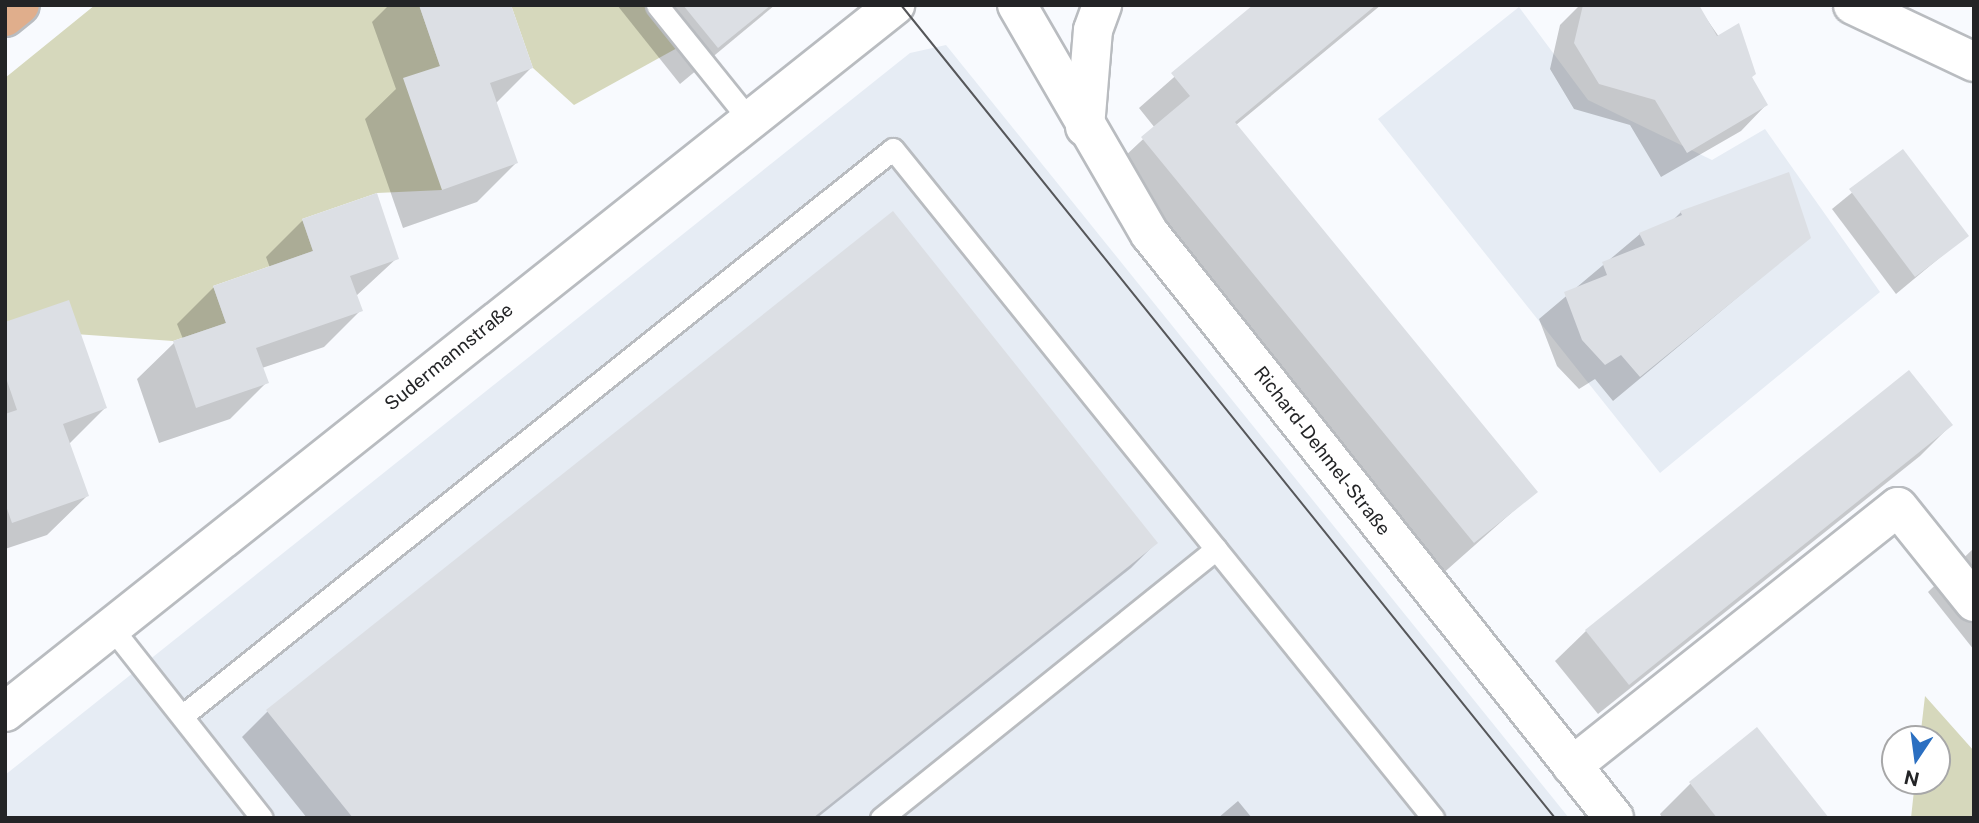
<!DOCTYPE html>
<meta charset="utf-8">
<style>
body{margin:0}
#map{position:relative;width:1979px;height:823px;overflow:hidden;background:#f8fafe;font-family:"Public Sans",sans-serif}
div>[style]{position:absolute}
.built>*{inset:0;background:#e6ecf4}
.green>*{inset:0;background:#d6d8bc}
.shadow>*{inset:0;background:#0003}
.building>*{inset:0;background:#dcdfe4}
.roads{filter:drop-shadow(2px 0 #b9bcc0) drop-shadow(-2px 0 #b9bcc0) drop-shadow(0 2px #b9bcc0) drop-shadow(0 -2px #b9bcc0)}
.lane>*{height:21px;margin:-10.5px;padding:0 10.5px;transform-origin:10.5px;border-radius:10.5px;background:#fff}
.street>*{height:38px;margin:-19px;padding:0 19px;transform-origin:19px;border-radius:19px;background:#fff}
.primary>*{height:38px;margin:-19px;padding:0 19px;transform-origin:19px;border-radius:19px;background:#e0ae8c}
.tram>*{height:2px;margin:-1px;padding:0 1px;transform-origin:1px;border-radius:1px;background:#56575a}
span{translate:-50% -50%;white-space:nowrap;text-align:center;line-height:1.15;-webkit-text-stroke:7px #fff;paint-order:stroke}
.street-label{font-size:19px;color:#232426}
.frame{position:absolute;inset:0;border:7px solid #232426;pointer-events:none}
.north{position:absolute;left:1881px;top:725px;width:70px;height:70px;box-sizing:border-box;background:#fff;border:2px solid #a7a7a8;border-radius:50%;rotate:193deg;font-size:19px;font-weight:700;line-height:28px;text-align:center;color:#232426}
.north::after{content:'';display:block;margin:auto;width:24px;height:32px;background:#2b6fc1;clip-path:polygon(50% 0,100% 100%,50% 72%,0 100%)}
</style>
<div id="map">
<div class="built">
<i style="clip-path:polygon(1519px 7px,1588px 100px,1712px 160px,1765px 129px,1880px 292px,1660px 473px,1378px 119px)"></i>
<i style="clip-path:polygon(946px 45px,1569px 818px,5px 818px,5px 775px,910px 53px)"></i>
</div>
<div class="green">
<i style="clip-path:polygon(95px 5px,419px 5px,440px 66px,442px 190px,377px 193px,302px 219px,313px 251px,213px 286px,226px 323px,173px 341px,5px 329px,5px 78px)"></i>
<i style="clip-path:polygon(511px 5px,673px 5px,697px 37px,574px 105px,533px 68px)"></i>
<i style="clip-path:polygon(1925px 696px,1974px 751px,1974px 818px,1911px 818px,1915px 781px,1937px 781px,1937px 739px,1920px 739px)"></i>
</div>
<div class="shadow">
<i style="clip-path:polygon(389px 5px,509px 5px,531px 68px,495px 104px,516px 163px,477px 202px,403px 228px,365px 119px,396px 89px,372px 22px)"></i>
<i style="clip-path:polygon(617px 5px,775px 5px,680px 84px)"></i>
<i style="clip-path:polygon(1256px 5px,1381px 5px,1236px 125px,1536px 491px,1440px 576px,1108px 172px,1155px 128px,1139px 108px)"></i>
<i style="clip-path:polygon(1580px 5px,1697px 5px,1766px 105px,1741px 131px,1661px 177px,1630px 125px,1574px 109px,1550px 69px,1560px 25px)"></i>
<i style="clip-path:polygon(1903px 151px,1967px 235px,1896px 294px,1832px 209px)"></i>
<i style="clip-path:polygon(1681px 212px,1809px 238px,1613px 401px,1595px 379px,1579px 389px,1557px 366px,1539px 319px,1640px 234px,1672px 221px)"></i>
<i style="clip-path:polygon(303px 220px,397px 258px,356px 296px,361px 310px,324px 347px,262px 368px,267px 382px,230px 419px,159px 443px,137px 379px,174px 343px,183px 339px,177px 324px,214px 287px,270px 268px,266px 257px)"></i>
<i style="clip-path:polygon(5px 324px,105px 408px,69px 444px,87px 496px,47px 535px,5px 549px)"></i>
<i style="clip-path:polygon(1951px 425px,1920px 456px,1598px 714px,1555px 661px,1586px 631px)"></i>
<i style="clip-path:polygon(1156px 543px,1131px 568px,817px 818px,307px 818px,242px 737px,268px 711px)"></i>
<i style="clip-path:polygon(1974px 548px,1974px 650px,1928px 592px)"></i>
<i style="clip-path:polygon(1757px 729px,1828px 818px,1662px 818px,1660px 814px,1690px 784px)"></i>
<i style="clip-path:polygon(1238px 801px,1252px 818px,1218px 818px)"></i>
</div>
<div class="building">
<i style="clip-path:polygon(419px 5px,511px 5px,533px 68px,490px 83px,518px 163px,442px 190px,403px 78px,440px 66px)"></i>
<i style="clip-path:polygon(683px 5px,771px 5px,718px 48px)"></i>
<i style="clip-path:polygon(1253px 5px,1376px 5px,1235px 122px,1538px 492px,1474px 543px,1141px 137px,1190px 96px,1171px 73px)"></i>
<i style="clip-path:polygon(1583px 5px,1699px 5px,1717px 36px,1739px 23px,1756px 74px,1752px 77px,1768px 105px,1687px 153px,1655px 100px,1599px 84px,1574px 43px)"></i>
<i style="clip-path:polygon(1903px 149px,1969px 236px,1915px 277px,1849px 189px)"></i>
<i style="clip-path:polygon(1789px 172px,1811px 238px,1640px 377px,1621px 355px,1605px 365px,1582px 340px,1564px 292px,1607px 275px,1602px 262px,1645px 245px,1639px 233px,1682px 215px,1680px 211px)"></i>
<i style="clip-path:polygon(377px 193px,399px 259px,350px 276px,363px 311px,256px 348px,269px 383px,196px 408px,173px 341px,226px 323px,213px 286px,313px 251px,302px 219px)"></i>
<i style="clip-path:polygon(893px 211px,1158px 543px,813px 818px,353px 818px,266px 710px)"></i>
<i style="clip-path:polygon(69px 300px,107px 408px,63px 424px,89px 496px,12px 523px,5px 503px,5px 414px,17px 410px,5px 375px,5px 322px)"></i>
<i style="clip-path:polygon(1909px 370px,1953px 425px,1629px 685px,1585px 630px)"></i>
<i style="clip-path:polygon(1757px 727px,1829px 818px,1717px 818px,1689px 782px)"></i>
</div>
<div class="roads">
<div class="lane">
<i style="left:657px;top:5px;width:145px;rotate:51.2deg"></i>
<i style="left:1216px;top:549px;width:346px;rotate:51.1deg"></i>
<i style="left:111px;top:627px;width:243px;rotate:51.7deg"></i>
<i style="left:182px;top:716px;width:909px;rotate:-38.57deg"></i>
<i style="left:893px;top:149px;width:514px;rotate:51.08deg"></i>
<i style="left:1216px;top:549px;width:430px;rotate:141.2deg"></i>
</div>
<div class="street">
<i style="left:1017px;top:5px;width:265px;rotate:59.9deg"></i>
<i style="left:1150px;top:234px;width:746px;rotate:51.53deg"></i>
<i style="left:1853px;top:5px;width:134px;rotate:25.2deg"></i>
<i style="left:1085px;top:127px;width:97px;rotate:-85.3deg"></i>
<i style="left:1093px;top:30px;width:27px;rotate:-70deg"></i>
<i style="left:5px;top:712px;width:1137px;rotate:-38.46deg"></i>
<i style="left:1572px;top:766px;width:416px;rotate:-38.5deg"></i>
<i style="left:1898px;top:507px;width:122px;rotate:51.3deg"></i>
</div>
<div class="primary">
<i style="left:5px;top:17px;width:19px;rotate:-39deg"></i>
</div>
</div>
<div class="tram">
<i style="left:901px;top:5px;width:1043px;rotate:51.19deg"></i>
</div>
<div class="street-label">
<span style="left:449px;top:357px;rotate:-39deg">Sudermannstraße</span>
<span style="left:1322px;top:451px;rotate:52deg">Richard-Dehmel-Straße</span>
</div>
<div class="frame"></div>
<div class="north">N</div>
</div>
